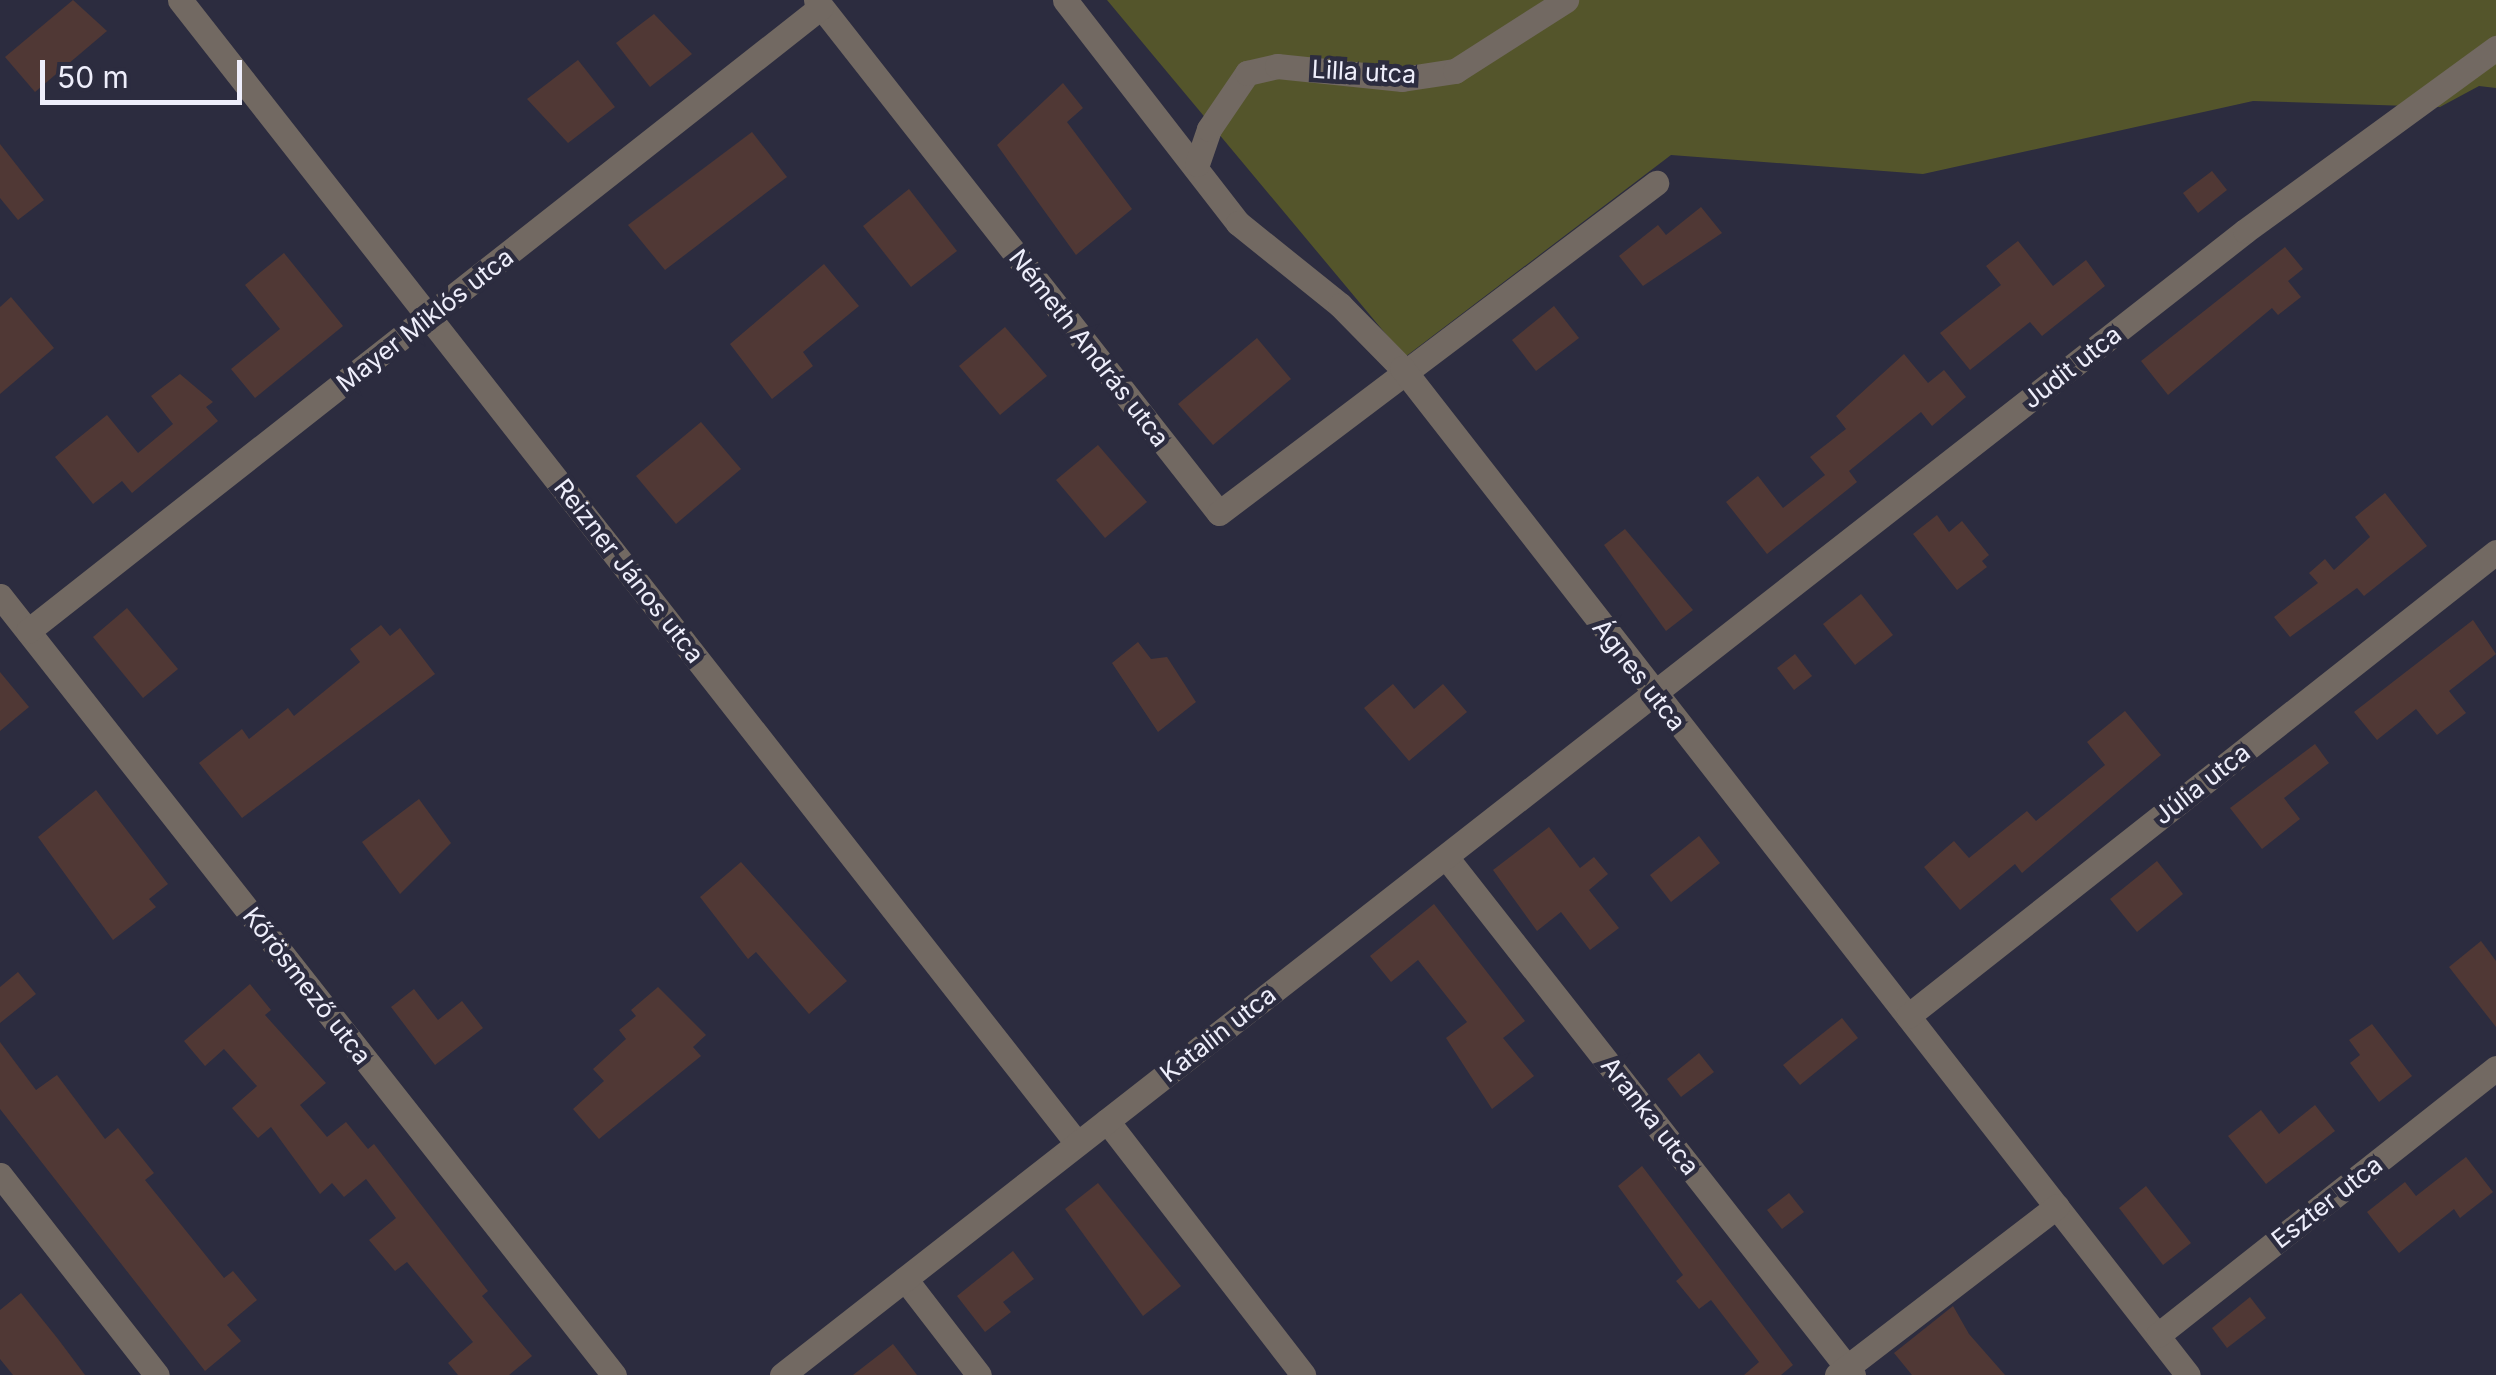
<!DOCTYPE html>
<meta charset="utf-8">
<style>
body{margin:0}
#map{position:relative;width:2496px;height:1375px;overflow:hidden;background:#2c2c3f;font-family:Inter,sans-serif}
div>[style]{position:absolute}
.green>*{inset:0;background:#54552b}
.building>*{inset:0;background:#503835}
.minor>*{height:25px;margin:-12.5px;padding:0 12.5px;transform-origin:12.5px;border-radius:12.5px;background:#726962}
span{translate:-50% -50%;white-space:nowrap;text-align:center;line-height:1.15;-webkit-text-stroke:9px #2c2c3f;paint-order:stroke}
.street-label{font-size:25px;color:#eeeefb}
.scale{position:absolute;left:40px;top:60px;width:202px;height:45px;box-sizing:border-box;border:5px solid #eeeefb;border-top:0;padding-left:12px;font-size:30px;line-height:35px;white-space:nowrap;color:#eeeefb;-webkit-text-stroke:8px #2c2c3f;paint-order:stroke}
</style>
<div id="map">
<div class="green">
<i style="clip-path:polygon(1107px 0,2496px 0,2496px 88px,2479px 86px,2440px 107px,2253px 101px,1923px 174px,1671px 155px,1405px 357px)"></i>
</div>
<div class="building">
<i style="clip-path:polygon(73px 0,107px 31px,35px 92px,5px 57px)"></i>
<i style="clip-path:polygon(654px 14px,692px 54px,650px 87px,616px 43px)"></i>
<i style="clip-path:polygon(578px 60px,615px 107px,568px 143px,527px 99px)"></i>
<i style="clip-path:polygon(1063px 83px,1083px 108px,1067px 122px,1132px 209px,1076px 255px,997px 145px)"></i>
<i style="clip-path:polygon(752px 132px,787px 177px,665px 270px,628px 225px)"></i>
<i style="clip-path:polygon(0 144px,44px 200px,18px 220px,0 198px)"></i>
<i style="clip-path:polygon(2212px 171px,2227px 190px,2198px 213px,2183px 193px)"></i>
<i style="clip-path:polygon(909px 189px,957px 251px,911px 287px,863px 226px)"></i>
<i style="clip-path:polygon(1701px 207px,1722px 233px,1643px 286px,1619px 256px,1658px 225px,1666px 235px)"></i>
<i style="clip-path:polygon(2018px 241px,2053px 286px,2086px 260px,2105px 286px,2042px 336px,2030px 322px,1970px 370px,1940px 333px,2001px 285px,1986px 266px)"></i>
<i style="clip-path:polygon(2285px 247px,2303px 269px,2288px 281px,2301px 297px,2278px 315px,2272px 308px,2168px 395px,2141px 361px)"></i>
<i style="clip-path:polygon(284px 253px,343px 326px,255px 398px,231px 369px,280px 329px,245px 285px)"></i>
<i style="clip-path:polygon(824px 264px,859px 306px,803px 352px,813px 366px,772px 399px,730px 344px)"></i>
<i style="clip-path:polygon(11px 297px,54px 348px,0 394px,0 307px)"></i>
<i style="clip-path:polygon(1554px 306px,1579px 338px,1536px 371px,1512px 340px)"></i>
<i style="clip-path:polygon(1005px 327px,1047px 376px,1000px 415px,959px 366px)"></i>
<i style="clip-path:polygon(1257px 338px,1291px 379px,1213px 445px,1178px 404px)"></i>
<i style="clip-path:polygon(1904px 354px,1928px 383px,1944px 370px,1966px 397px,1932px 426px,1921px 412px,1849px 471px,1857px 482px,1767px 554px,1726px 502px,1758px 476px,1783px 508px,1825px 475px,1810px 457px,1846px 429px,1836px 416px)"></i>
<i style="clip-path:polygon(180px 374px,213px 402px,206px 407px,218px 421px,132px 493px,122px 481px,93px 504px,55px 457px,107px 415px,138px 453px,173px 424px,151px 396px)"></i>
<i style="clip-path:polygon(701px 422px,741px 469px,676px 524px,636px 476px)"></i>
<i style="clip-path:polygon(1098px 445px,1147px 502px,1105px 538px,1056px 480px)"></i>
<i style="clip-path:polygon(2385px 493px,2427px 546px,2364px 596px,2357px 588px,2290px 637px,2274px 617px,2318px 583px,2309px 573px,2325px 559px,2334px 570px,2370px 537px,2355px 517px)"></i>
<i style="clip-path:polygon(1937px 515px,1949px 532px,1962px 521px,1989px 555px,1982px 561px,1987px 567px,1957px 590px,1913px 534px)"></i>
<i style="clip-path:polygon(1625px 529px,1693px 610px,1666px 631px,1604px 545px)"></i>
<i style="clip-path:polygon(1861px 594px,1893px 635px,1855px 665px,1823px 624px)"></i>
<i style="clip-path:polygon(127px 608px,178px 669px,143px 698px,93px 637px)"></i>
<i style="clip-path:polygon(2473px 620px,2496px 654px,2449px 691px,2466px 713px,2437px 735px,2416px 709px,2377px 740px,2354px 712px)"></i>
<i style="clip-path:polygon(381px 625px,390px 636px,400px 628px,435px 674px,242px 818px,199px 763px,242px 729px,249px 739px,288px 708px,294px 716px,360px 662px,350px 649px)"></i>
<i style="clip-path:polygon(1138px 642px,1151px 659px,1167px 657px,1196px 702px,1158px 732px,1112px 663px)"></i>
<i style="clip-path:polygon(1795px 654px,1812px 676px,1794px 690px,1777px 668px)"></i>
<i style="clip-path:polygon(0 672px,29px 707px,0 731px)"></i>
<i style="clip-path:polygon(1393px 684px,1414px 709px,1443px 684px,1467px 712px,1409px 761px,1364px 708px)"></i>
<i style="clip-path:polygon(2125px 711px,2161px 755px,2022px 873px,2015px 864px,1960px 910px,1924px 867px,1954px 841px,1969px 858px,2027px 811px,2036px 821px,2105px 765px,2087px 742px)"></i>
<i style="clip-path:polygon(2315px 744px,2329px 763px,2284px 798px,2300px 819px,2262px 849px,2230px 808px)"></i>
<i style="clip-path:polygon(96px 790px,168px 884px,149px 899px,156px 907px,113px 940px,38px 837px)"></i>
<i style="clip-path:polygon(419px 799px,451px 843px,400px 894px,362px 842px)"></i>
<i style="clip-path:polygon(1549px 827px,1580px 868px,1594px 857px,1608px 874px,1589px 890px,1619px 928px,1590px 950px,1561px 912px,1537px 931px,1493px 870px)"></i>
<i style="clip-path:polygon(1699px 836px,1720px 863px,1671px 902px,1650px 875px)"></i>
<i style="clip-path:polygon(2157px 861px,2183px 894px,2137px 932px,2110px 899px)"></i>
<i style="clip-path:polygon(741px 862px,847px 981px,809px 1014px,756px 952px,748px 959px,700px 897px)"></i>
<i style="clip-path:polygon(1434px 904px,1525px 1021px,1503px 1038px,1534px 1076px,1492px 1109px,1446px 1038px,1467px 1022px,1418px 960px,1391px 982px,1370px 956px)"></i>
<i style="clip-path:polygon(2481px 941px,2496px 961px,2496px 1027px,2449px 967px)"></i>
<i style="clip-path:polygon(18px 972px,36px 994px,0 1023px,0 987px)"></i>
<i style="clip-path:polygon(250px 984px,271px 1010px,265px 1015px,326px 1083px,300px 1105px,327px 1137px,346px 1122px,368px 1149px,374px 1144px,488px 1291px,482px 1296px,532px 1356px,509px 1375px,458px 1375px,448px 1363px,473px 1342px,407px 1262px,395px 1271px,369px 1240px,396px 1218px,366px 1179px,344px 1197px,332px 1183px,320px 1194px,271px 1127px,258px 1138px,232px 1108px,257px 1086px,224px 1049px,205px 1066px,184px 1041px)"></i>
<i style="clip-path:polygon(658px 987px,706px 1035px,693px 1047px,701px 1056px,599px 1139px,573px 1109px,604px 1081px,593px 1069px,626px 1039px,619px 1030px,636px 1016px,631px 1010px)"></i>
<i style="clip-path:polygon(414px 989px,438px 1020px,462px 1001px,483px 1028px,435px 1065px,391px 1007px)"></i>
<i style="clip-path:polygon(1842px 1018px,1858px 1038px,1800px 1085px,1783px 1065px)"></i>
<i style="clip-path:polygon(2372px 1024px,2412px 1076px,2379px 1102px,2350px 1063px,2360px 1055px,2349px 1040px)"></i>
<i style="clip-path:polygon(0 1042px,36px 1090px,57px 1075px,105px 1139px,118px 1128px,154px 1173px,145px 1180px,224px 1278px,233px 1271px,257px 1300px,227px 1325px,241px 1341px,205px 1371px,0 1109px)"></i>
<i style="clip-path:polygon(1699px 1053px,1714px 1072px,1681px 1097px,1667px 1079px)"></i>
<i style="clip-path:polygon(2315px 1105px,2335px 1131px,2266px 1184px,2228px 1136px,2261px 1110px,2279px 1134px)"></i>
<i style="clip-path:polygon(2466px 1157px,2493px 1192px,2460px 1218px,2454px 1209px,2399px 1253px,2367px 1212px,2405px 1182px,2416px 1196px)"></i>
<i style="clip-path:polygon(1642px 1166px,1793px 1365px,1781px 1375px,1744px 1375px,1759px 1362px,1711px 1300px,1699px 1309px,1676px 1281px,1683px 1275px,1618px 1186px)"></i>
<i style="clip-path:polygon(1098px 1183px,1181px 1286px,1143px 1316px,1065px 1209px)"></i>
<i style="clip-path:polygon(2146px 1186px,2191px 1243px,2163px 1265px,2119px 1208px)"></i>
<i style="clip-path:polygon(1789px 1193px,1804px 1212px,1782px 1229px,1767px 1210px)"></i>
<i style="clip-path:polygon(1013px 1251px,1034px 1279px,1003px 1302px,1011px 1312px,985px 1332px,957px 1296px)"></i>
<i style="clip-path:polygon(21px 1293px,58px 1339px,85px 1375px,13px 1375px,0 1359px,0 1310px)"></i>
<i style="clip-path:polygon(2250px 1297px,2266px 1318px,2227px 1348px,2212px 1328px)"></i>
<i style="clip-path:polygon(1953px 1306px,1969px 1334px,2005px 1375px,1912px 1375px,1894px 1353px)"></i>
<i style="clip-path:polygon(893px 1344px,917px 1375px,853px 1375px)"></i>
</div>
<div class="minor">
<i style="left:180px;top:0;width:1453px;rotate:51.88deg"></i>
<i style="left:816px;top:0;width:652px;rotate:51.85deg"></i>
<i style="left:1219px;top:513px;width:548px;rotate:-37.06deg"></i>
<i style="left:1065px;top:0;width:282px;rotate:52.2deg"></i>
<i style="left:1238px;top:223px;width:131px;rotate:38.8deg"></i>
<i style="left:1340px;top:305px;width:88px;rotate:45.5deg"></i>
<i style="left:1402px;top:368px;width:1277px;rotate:52.03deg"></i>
<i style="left:1197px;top:164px;width:37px;rotate:-71deg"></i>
<i style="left:1209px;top:129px;width:68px;rotate:-55.8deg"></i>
<i style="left:1247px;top:73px;width:31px;rotate:-13deg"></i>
<i style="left:1277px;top:66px;width:126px;rotate:5.9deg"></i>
<i style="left:1402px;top:79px;width:54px;rotate:-8.6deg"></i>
<i style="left:1455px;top:71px;width:132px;rotate:-32.6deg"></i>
<i style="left:0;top:596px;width:992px;rotate:51.76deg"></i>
<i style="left:28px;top:631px;width:1009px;rotate:-38.2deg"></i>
<i style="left:1446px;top:857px;width:659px;rotate:51.84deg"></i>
<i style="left:1908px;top:1016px;width:749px;rotate:-38.28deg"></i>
<i style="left:1107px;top:1121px;width:321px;rotate:52.3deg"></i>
<i style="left:0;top:1175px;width:254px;rotate:51.9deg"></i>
<i style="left:905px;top:1279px;width:121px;rotate:52.4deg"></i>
<i style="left:2158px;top:1335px;width:431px;rotate:-38.3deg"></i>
<i style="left:782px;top:1375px;width:1857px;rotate:-38.02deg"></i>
<i style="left:2245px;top:231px;width:311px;rotate:-36.1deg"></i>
<i style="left:1837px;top:1375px;width:277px;rotate:-37.5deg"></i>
</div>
<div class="street-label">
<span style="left:1364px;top:72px;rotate:3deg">Lilla utca</span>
<span style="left:425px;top:320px;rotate:-38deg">Mayer Miklós utca</span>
<span style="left:1089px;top:348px;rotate:52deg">Németh András utca</span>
<span style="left:2072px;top:367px;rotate:-38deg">Judit utca</span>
<span style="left:629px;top:571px;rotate:52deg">Reizner János utca</span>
<span style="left:1639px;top:675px;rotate:52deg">Ágnes utca</span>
<span style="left:2202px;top:784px;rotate:-38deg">Júlia utca</span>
<span style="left:307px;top:986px;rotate:52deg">Kőrösmező utca</span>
<span style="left:1218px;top:1034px;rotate:-38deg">Katalin utca</span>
<span style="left:1650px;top:1116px;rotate:52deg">Aranka utca</span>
<span style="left:2327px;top:1202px;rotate:-38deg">Eszter utca</span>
</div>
<div class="scale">50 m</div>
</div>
